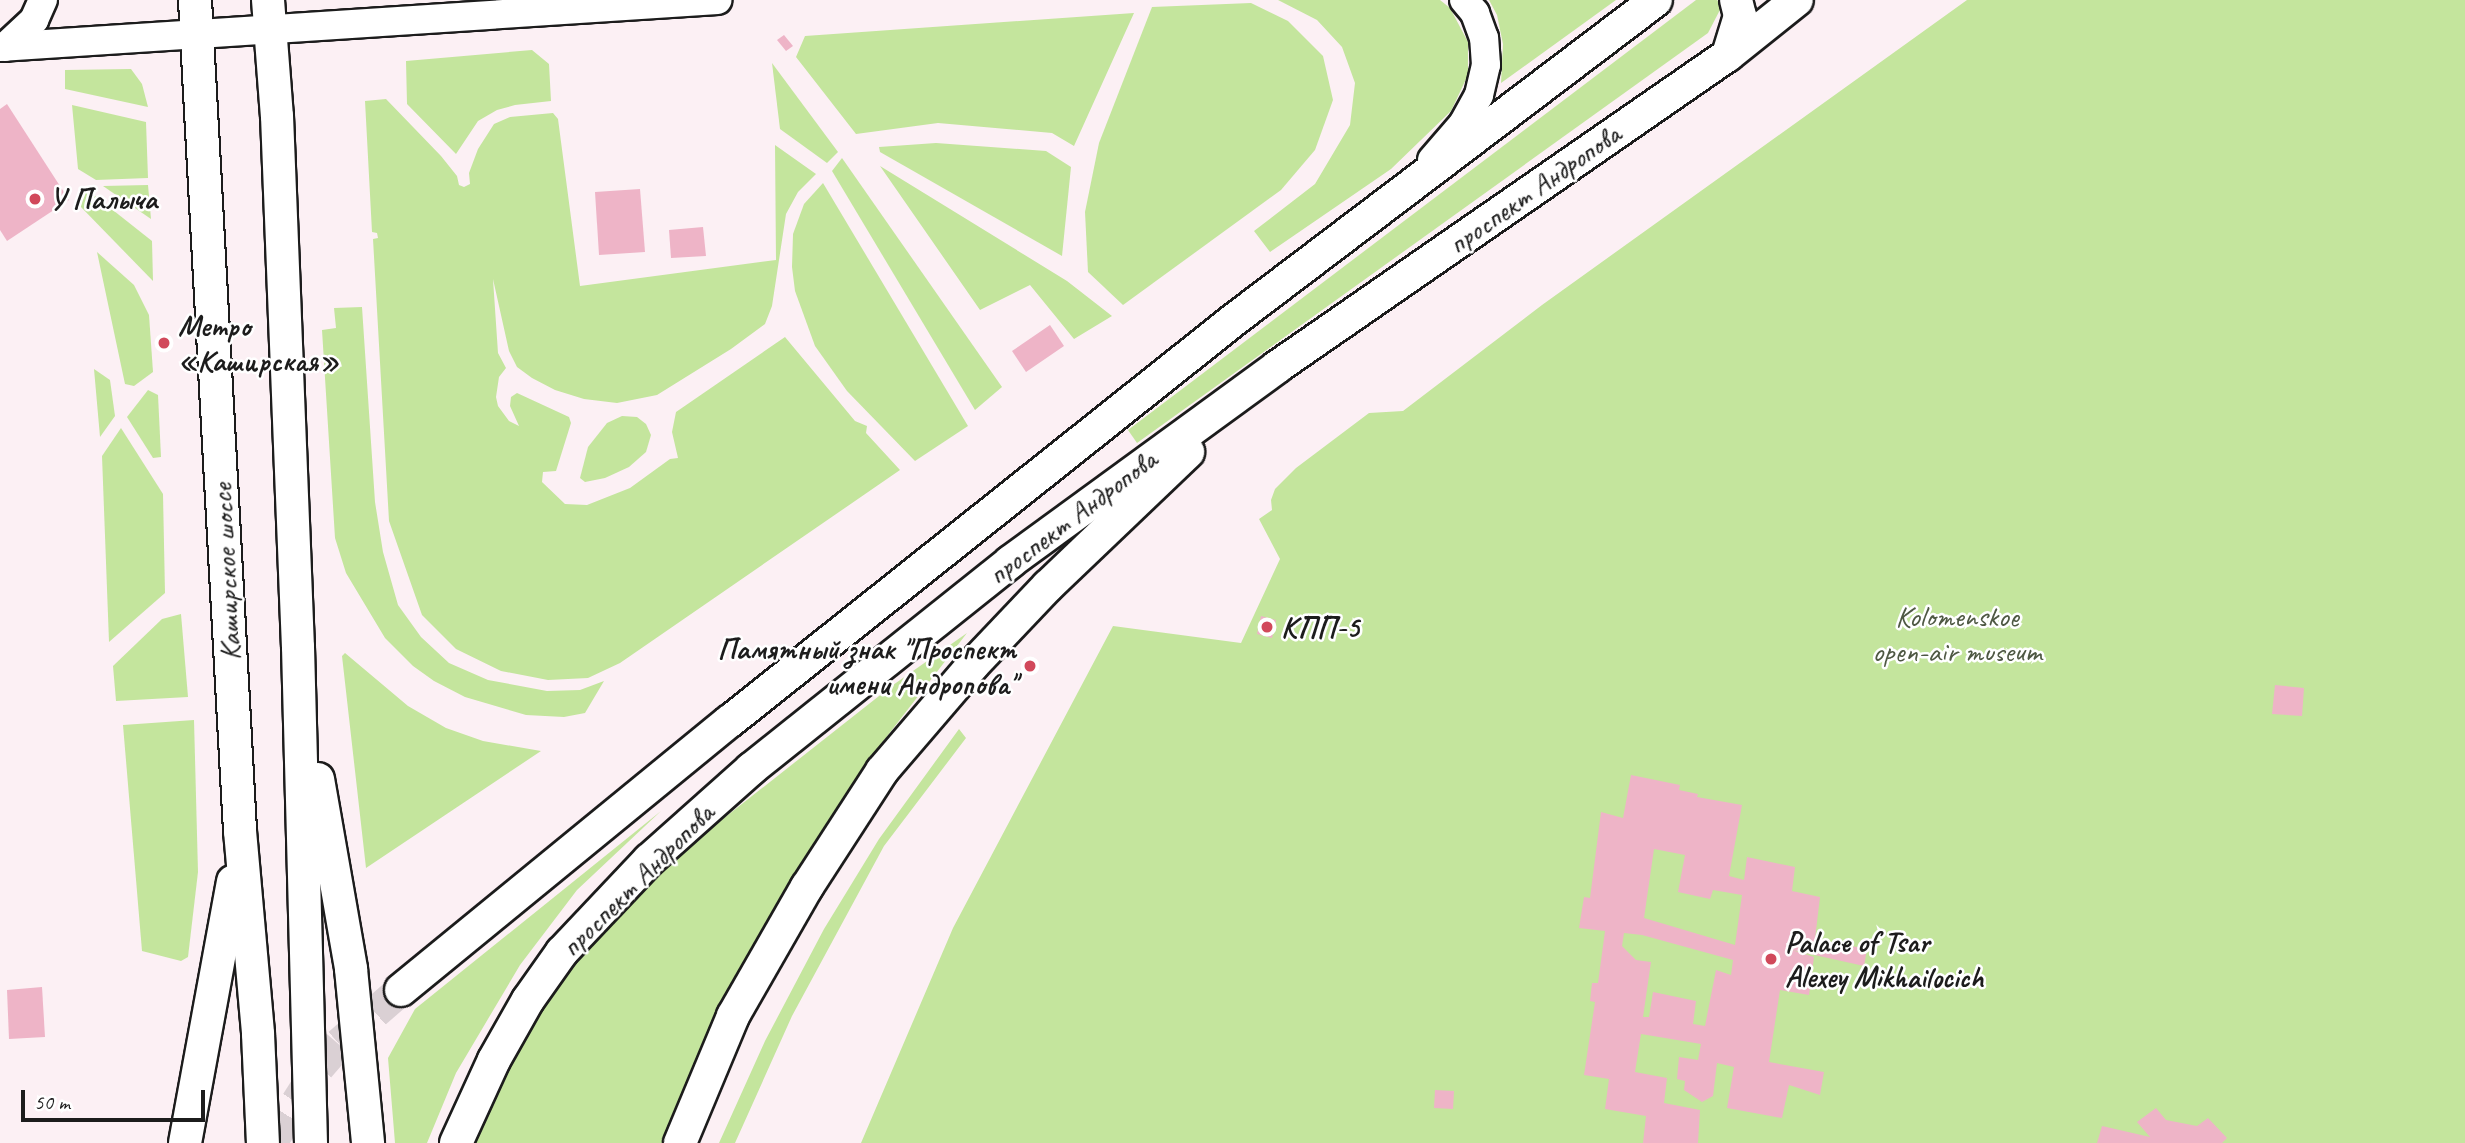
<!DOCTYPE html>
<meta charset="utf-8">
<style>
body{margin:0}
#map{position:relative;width:2465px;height:1143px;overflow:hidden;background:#fcf0f4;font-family:Caveat,sans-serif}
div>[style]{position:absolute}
.green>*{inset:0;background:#c4e59d}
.building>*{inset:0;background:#eeb4c7}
.primary-tunnel>*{height:32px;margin-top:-16px;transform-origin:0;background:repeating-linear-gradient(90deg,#dad0d4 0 32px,transparent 0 48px)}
.roads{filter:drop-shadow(2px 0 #1c1c1c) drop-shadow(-2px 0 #1c1c1c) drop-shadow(0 2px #1c1c1c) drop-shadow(0 -2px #1c1c1c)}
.secondary>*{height:28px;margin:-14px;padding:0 14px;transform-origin:14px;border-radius:14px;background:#fff}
.primary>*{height:32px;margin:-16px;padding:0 16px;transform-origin:16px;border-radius:16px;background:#fff}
.dots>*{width:19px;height:19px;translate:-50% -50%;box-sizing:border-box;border:4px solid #fff;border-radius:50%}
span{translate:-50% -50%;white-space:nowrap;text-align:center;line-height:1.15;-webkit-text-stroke:5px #fff;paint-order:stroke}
.street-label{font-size:30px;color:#1c1c1c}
.poi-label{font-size:30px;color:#1c1c1c;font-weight:700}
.left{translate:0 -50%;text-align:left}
.right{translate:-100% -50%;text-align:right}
.park-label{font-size:30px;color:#4e5843}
.scale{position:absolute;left:21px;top:1090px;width:184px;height:32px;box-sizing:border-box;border:4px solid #1c1c1c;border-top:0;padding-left:9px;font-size:21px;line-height:24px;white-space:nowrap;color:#1c1c1c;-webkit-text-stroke:5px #fff;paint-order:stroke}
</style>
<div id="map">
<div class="green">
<i style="clip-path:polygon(1278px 0,1440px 0,1450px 8px,1468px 42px,1468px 75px,1451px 111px,1391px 169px,1270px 252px,1254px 231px,1315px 184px,1350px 125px,1355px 83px,1342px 47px,1317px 20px)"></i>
<i style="clip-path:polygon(1489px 0,1616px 0,1501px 83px,1503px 44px,1497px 15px)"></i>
<i style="clip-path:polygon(1696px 0,1717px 0,1722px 6px,1708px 33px,1137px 443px,1128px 430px)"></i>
<i style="clip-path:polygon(1967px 0,2465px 0,2465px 1143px,861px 1143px,953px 928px,1113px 626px,1241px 643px,1280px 559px,1259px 519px,1272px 510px,1271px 500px,1275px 489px,1296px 468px,1369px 413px,1403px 411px,1542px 305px)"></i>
<i style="clip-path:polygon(1251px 3px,1288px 21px,1323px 56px,1333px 100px,1315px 150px,1281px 190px,1123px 305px,1088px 272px,1085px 212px,1099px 143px,1152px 7px)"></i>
<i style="clip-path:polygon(1134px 13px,1074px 146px,1052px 133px,938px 123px,856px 134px,796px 57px,805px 36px)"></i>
<i style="clip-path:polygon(532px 50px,549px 64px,551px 101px,515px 105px,497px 110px,478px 121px,456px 154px,407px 104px,406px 61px)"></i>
<i style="clip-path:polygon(772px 63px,838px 152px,827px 163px,780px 129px)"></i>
<i style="clip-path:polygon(131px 69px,142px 84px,148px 107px,65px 89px,65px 70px)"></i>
<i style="clip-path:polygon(386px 99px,441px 156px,457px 176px,459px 185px,464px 187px,470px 184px,469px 173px,478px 149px,494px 124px,510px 117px,553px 113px,558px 119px,580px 286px,776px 260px,775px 145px,816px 174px,798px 192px,786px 214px,772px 306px,765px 324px,731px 349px,657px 395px,617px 403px,584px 399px,555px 390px,532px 378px,517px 367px,509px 351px,493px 279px,498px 353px,506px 368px,499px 377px,496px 397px,498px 406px,509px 421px,519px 426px,510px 406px,511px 397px,517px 393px,569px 417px,571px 423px,556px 471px,543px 472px,542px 482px,565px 504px,587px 505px,630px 488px,670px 459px,678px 458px,672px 432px,676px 412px,785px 337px,855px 421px,867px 426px,866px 433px,900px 470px,620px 663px,588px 678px,548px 680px,501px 671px,456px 649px,422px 615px,389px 521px,373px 239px,378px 238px,377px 233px,372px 232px,365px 101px)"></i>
<i style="clip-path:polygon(72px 105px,146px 122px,148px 178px,96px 180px,78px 169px)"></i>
<i style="clip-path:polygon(936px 143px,1046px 151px,1071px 167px,1062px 256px,880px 152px,879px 147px)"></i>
<i style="clip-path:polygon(842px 158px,1002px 387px,975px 410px,832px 171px)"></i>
<i style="clip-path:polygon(880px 166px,1067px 281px,1112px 316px,1074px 339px,1030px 285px,980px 310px)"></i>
<i style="clip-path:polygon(823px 183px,968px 426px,915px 461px,847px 391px,815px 346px,795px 291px,792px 267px,793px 234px,804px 204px)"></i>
<i style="clip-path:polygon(148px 185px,151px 219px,103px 186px)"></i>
<i style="clip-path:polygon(85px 188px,152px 241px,153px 281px,79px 205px)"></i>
<i style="clip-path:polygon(97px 252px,134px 285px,149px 315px,153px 372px,134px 386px,125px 384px)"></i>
<i style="clip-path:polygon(362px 307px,375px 502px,383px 552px,398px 605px,421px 637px,449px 663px,488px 680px,547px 691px,580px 690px,604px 681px,585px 713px,564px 717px,526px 715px,465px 697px,434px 681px,413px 666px,385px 638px,346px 573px,335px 538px,322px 330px,336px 328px,334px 308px)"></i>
<i style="clip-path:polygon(94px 369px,110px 380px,115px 416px,100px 437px)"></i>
<i style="clip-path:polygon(148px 390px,158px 395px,161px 457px,153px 458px,127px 417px)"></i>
<i style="clip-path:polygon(622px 416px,637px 417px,646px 424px,651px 435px,646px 452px,629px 467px,605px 478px,585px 482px,580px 478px,588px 447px,607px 423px)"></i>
<i style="clip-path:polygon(121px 428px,163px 494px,165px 593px,109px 642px,102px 456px)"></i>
<i style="clip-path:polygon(181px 614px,188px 697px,116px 701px,113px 666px,162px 619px)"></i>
<i style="clip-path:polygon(967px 633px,864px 766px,771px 915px,665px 1143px,468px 1143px,517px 1044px,564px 977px,610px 923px,681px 852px,893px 685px)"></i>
<i style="clip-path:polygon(345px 653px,408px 706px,446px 728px,483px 741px,541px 751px,366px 868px,342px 656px)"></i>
<i style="clip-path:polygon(194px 720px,198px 872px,188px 957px,181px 961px,142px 951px,123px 725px)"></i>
<i style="clip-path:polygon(959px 729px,966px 738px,884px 846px,792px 1016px,735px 1143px,719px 1143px,765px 1041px,824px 929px,879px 839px)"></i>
<i style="clip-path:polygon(661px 811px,577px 890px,520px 965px,456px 1073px,427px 1143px,395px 1143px,388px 1058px,415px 1009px)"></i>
</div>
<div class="building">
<i style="clip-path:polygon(784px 35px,793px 46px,786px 51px,777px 40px)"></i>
<i style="clip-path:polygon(7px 104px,69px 200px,7px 241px,0 230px,0 109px)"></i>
<i style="clip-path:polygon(640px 189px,645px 252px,599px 255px,595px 192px)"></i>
<i style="clip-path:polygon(703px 227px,706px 256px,671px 258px,669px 230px)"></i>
<i style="clip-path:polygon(1050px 325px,1064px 346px,1026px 372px,1012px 351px)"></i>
<i style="clip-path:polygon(1261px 616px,1276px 620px,1272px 638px,1257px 634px)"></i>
<i style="clip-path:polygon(2275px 685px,2304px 688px,2302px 716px,2272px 714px)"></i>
<i style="clip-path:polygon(evenodd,1631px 775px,1680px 785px,1679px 790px,1698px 794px,1697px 797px,1742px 805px,1729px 876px,1744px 880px,1747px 857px,1795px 867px,1792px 891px,1820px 897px,1815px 939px,1867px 949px,1864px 966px,1792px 950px,1814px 957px,1809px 995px,1780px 990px,1769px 1062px,1824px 1072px,1820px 1095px,1789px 1085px,1782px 1118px,1727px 1108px,1734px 1067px,1717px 1063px,1713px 1096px,1702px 1102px,1684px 1090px,1685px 1081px,1677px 1079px,1679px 1057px,1698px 1060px,1701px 1044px,1641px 1034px,1635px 1072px,1667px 1078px,1664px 1103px,1700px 1110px,1698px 1143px,1643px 1143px,1646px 1116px,1605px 1109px,1609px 1079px,1584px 1075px,1595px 1002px,1590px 1001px,1592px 983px,1598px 983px,1605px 931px,1579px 928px,1584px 897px,1590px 898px,1601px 812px,1623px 818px,1631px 775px,1654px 849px,1685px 855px,1678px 892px,1710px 899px,1713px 890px,1742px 895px,1735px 945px,1644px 918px,1654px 849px,1631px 775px,1624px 933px,1642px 935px,1733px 960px,1731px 975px,1716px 970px,1705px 1026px,1693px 1024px,1696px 1001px,1653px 992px,1649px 1017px,1643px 1017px,1651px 962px,1636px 960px,1622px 946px,1624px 933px)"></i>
<i style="clip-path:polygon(42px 987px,45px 1037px,9px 1039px,7px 990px)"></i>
<i style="clip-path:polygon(1435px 1090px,1454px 1091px,1453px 1109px,1434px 1108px)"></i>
<i style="clip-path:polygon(2156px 1108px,2166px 1120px,2197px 1126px,2208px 1118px,2227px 1138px,2222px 1143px,2097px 1143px,2102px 1126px,2150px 1137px,2137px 1122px)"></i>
</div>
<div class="primary-tunnel">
<i style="left:271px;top:1143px;width:90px;rotate:-57.7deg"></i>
<i style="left:319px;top:1067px;width:30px;rotate:-49deg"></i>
<i style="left:339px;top:1044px;width:82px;rotate:-41.1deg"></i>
</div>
<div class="roads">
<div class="secondary">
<i style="left:0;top:47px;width:719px;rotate:-3.75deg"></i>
<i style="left:5px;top:47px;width:40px;rotate:-43deg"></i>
<i style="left:34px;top:20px;width:22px;rotate:-66deg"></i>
<i style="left:1432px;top:160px;width:48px;rotate:-49.3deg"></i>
<i style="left:1463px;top:124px;width:33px;rotate:-61deg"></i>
<i style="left:1479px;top:95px;width:31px;rotate:-77deg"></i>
<i style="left:1486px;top:65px;width:27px;rotate:-94deg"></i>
<i style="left:1484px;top:38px;width:27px;rotate:-110deg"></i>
<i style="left:1475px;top:13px;width:17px;rotate:-130deg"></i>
</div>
<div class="primary">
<i style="left:195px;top:0;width:832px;rotate:86.9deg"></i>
<i style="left:240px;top:831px;width:204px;rotate:84.9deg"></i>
<i style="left:258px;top:1034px;width:109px;rotate:87.4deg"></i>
<i style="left:268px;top:0;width:116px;rotate:85.6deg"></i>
<i style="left:277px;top:116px;width:531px;rotate:87.74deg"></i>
<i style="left:298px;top:647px;width:496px;rotate:88.5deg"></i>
<i style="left:1728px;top:55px;width:41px;rotate:-72.9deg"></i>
<i style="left:1740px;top:16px;width:16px;rotate:-104deg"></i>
<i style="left:318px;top:779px;width:193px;rotate:80.1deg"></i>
<i style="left:351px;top:969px;width:175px;rotate:84.4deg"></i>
<i style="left:401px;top:990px;width:425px;rotate:-39.3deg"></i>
<i style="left:730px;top:721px;width:645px;rotate:-38.52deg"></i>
<i style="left:1235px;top:319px;width:528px;rotate:-37.15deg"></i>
<i style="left:185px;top:1143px;width:266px;rotate:-79.6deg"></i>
<i style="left:456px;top:1143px;width:91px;rotate:-65.4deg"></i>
<i style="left:494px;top:1060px;width:69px;rotate:-60.5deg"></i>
<i style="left:528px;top:1000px;width:59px;rotate:-54.7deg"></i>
<i style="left:562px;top:952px;width:127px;rotate:-46.6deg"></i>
<i style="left:649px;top:860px;width:137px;rotate:-41.7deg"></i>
<i style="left:751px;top:769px;width:332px;rotate:-38.6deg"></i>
<i style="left:1010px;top:562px;width:331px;rotate:-36.1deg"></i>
<i style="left:1277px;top:367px;width:548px;rotate:-34.68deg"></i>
<i style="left:1728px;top:55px;width:88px;rotate:-38.6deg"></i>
<i style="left:680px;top:1143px;width:138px;rotate:-67.3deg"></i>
<i style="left:733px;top:1016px;width:149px;rotate:-60.2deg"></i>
<i style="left:807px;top:887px;width:138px;rotate:-57.1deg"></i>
<i style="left:882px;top:771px;width:138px;rotate:-49.4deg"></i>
<i style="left:972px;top:666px;width:110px;rotate:-46.5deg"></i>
<i style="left:1048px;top:586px;width:194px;rotate:-43.7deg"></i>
</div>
</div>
<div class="dots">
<i style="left:35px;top:199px;background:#d1495b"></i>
<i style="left:164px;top:343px;background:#d1495b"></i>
<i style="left:1267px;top:627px;background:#d1495b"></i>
<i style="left:1030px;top:666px;background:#d1495b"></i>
<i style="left:1771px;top:959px;background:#d1495b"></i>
</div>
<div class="street-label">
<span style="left:1534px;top:189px;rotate:-35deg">проспект Андропова</span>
<span style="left:1072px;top:517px;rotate:-37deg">проспект Андропова</span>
<span style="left:226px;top:572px;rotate:-93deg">Каширское шоссе</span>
<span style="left:637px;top:880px;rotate:-45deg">проспект Андропова</span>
</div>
<div class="poi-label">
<span class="left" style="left:49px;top:199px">У Палыча</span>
<span class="left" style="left:178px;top:343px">Метро<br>«Каширская»</span>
<span class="left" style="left:1281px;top:627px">КПП-5</span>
<span class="right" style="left:1016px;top:666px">Памятный знак "Проспект<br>имени Андропова"</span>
<span class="left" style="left:1785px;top:959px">Palace of Tsar<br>Alexey Mikhailocich</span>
</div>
<div class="park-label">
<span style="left:1957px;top:633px">Kolomenskoe<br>open-air museum</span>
</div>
<div class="scale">50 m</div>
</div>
